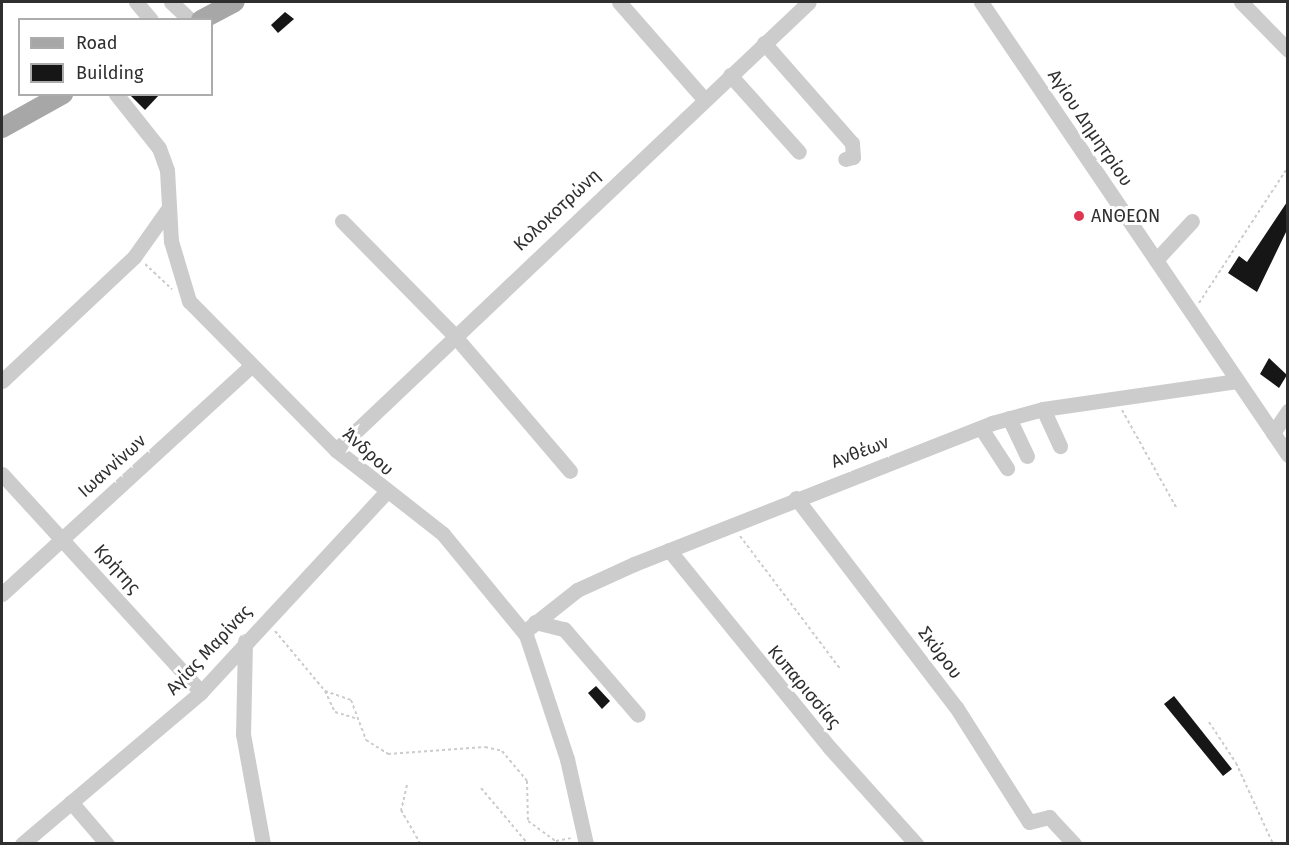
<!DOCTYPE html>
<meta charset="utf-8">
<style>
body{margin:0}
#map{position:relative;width:1289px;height:845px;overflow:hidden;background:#fff;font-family:"Fira Sans",sans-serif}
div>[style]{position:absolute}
.building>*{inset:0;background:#161616}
.path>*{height:2px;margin-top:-1px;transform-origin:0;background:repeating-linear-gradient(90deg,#ccc 0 3px,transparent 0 6px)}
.minor>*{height:15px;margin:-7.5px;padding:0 7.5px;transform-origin:7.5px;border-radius:7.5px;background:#ccc}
.major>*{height:20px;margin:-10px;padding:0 10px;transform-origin:10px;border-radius:10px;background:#a7a7a7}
.dots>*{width:16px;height:16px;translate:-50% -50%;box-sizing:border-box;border:3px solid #fff;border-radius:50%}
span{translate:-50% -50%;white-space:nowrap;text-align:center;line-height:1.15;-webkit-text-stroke:6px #fff;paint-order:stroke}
.street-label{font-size:18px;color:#2f2f2f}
.poi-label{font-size:18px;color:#2f2f2f}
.left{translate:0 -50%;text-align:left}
.frame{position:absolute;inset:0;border:3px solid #2f2f2f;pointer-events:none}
.legend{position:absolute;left:18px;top:18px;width:195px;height:78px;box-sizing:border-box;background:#fff;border:2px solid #acacac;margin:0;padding:8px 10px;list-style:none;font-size:18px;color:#2f2f2f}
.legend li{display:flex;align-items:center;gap:12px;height:30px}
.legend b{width:30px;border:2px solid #acacac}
</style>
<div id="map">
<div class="building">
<i style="clip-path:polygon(285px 12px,294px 19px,278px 33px,271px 25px)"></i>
<i style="clip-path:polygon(129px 94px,160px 94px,145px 110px)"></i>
<i style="clip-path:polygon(1287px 202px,1287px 230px,1257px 292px,1228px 273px,1239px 256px,1247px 262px)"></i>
<i style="clip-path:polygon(1269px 358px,1287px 375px,1279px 388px,1260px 374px)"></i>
<i style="clip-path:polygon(596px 686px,610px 701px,602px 709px,588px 693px)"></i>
<i style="clip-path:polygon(1174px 696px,1232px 769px,1223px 776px,1164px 704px)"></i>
</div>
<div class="path">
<i style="left:145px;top:264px;width:37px;rotate:43deg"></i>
<i style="left:1199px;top:303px;width:163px;rotate:-56.8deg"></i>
<i style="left:1122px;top:410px;width:113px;rotate:60.9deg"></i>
<i style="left:740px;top:536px;width:168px;rotate:53deg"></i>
<i style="left:275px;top:631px;width:78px;rotate:50.2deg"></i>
<i style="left:325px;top:691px;width:28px;rotate:19deg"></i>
<i style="left:351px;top:700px;width:43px;rotate:69.4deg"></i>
<i style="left:366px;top:740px;width:26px;rotate:32deg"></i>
<i style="left:388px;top:754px;width:97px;rotate:-4.1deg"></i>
<i style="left:485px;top:747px;width:17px;rotate:13deg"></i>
<i style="left:502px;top:751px;width:39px;rotate:50deg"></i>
<i style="left:527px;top:781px;width:40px;rotate:88.6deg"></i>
<i style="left:528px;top:821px;width:34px;rotate:36deg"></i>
<i style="left:556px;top:841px;width:15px;rotate:-11deg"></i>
<i style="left:325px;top:691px;width:23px;rotate:65deg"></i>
<i style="left:335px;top:712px;width:21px;rotate:17deg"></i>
<i style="left:1209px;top:722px;width:49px;rotate:56.6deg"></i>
<i style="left:1236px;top:763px;width:89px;rotate:65.4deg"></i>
<i style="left:407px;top:785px;width:26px;rotate:103deg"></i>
<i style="left:401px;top:810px;width:39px;rotate:60deg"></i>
<i style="left:481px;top:788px;width:73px;rotate:50deg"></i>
</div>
<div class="minor">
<i style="left:136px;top:2px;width:23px;rotate:50deg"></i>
<i style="left:171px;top:2px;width:26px;rotate:43deg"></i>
<i style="left:619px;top:2px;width:129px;rotate:48.8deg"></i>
<i style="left:981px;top:2px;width:547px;rotate:55.87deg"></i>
<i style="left:1241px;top:2px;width:67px;rotate:45.6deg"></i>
<i style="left:764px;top:43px;width:133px;rotate:48.7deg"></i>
<i style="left:852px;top:143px;width:14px;rotate:86deg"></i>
<i style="left:853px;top:157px;width:8px;rotate:166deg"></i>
<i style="left:730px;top:75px;width:103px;rotate:48.1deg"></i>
<i style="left:116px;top:94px;width:69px;rotate:51.5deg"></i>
<i style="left:159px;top:148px;width:23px;rotate:70deg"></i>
<i style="left:167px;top:170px;width:71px;rotate:86.8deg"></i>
<i style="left:171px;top:241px;width:63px;rotate:73.3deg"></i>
<i style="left:189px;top:301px;width:209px;rotate:45.4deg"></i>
<i style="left:336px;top:450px;width:136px;rotate:38.1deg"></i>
<i style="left:443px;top:534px;width:131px;rotate:50.6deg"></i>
<i style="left:526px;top:635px;width:131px;rotate:71.7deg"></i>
<i style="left:567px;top:759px;width:87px;rotate:77.4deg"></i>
<i style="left:342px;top:221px;width:158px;rotate:45.5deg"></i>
<i style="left:453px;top:334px;width:180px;rotate:49.5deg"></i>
<i style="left:1156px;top:260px;width:53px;rotate:-47.3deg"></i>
<i style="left:2px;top:381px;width:181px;rotate:-43.2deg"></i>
<i style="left:134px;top:257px;width:59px;rotate:-54.7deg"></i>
<i style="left:1043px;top:409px;width:41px;rotate:65.3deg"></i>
<i style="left:1009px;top:418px;width:42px;rotate:64.7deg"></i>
<i style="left:981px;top:428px;width:48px;rotate:57deg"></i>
<i style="left:1273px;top:433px;width:27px;rotate:-56deg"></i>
<i style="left:336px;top:450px;width:651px;rotate:-43.45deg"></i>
<i style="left:2px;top:474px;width:295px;rotate:47.6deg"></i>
<i style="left:796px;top:498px;width:263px;rotate:52.6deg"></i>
<i style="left:956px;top:707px;width:136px;rotate:57.6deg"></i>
<i style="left:1029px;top:822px;width:21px;rotate:-14deg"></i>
<i style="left:1049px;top:817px;width:37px;rotate:47deg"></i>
<i style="left:669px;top:550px;width:255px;rotate:50.9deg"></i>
<i style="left:830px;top:748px;width:129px;rotate:48.1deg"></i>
<i style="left:2px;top:594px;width:335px;rotate:-42.5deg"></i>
<i style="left:535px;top:622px;width:30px;rotate:14deg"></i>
<i style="left:564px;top:629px;width:113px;rotate:49.3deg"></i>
<i style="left:524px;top:632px;width:68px;rotate:-38.4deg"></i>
<i style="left:577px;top:590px;width:63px;rotate:-24.5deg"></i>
<i style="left:634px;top:564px;width:385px;rotate:-21.5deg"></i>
<i style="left:992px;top:423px;width:53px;rotate:-15.4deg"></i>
<i style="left:1043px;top:409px;width:196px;rotate:-8.2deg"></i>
<i style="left:245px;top:641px;width:93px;rotate:91.2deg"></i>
<i style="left:243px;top:734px;width:112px;rotate:79.7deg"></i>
<i style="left:71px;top:802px;width:55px;rotate:49.4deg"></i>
<i style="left:22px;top:844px;width:235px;rotate:-40.3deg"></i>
<i style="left:201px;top:692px;width:271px;rotate:-47.2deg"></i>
</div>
<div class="major">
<i style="left:201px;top:20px;width:38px;rotate:-28deg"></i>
<i style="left:2px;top:128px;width:70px;rotate:-29.1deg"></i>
</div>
<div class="dots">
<i style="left:1079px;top:216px;background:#df3752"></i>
</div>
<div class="street-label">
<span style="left:1090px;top:128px;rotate:56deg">Αγίου Δημητρίου</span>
<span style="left:557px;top:210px;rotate:-43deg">Κολοκοτρώνη</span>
<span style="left:368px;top:452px;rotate:42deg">Άνδρου</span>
<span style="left:860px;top:452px;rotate:-21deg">Ανθέων</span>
<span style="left:112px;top:466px;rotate:-42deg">Ιωαννίνων</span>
<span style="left:117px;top:569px;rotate:48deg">Κρήτης</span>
<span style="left:209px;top:650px;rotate:-47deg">Αγίας Μαρίνας</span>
<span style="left:940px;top:653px;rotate:53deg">Σκύρου</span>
<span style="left:804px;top:687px;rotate:50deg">Κυπαρισσίας</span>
</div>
<div class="poi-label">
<span class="left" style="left:1091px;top:216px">ΑΝΘΕΩΝ</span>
</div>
<div class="frame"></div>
<ul class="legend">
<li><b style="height:8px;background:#a7a7a7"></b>Road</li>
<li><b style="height:16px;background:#161616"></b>Building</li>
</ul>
</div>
